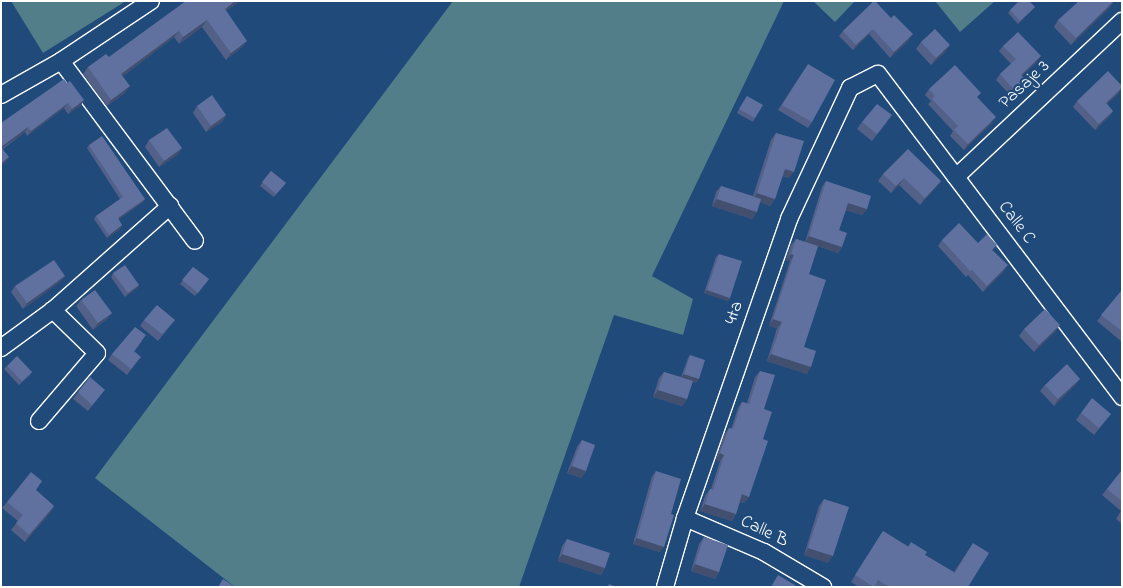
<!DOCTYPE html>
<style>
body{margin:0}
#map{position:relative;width:1123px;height:588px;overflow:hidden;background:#1f4a7a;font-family:"Indie Flower",sans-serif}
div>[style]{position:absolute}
.green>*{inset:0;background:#517e88}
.roads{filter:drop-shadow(1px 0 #fff) drop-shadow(-1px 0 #fff) drop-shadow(0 1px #fff) drop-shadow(0 -1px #fff)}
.street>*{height:16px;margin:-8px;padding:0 8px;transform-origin:8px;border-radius:8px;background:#1f4a7a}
.wall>*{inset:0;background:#536189}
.shaded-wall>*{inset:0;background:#434f6f}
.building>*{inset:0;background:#60719f}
span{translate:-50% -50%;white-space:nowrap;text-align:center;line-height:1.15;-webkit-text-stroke:4.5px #1f4a7a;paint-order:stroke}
.street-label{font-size:18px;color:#fff}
.frame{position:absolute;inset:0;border:2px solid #fff;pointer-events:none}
</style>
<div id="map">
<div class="green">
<i style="clip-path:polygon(11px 1px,126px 1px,43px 53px)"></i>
<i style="clip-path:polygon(453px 1px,784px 1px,652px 276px,693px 299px,683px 335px,614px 315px,519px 587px,235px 587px,95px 478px)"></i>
<i style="clip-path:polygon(813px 1px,855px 1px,835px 22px)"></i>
<i style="clip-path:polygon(935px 1px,995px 1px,960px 32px)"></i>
</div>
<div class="roads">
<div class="street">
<i style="left:61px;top:61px;width:224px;rotate:53.3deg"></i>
<i style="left:1px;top:95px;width:69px;rotate:-29.5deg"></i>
<i style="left:61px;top:61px;width:108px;rotate:-33.7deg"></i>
<i style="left:956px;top:177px;width:228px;rotate:-43.2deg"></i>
<i style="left:1px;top:348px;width:64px;rotate:-36.2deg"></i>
<i style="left:53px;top:310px;width:157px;rotate:-41.6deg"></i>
<i style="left:39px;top:421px;width:89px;rotate:-49.5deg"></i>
<i style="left:97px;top:353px;width:62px;rotate:-135.7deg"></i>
<i style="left:685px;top:518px;width:86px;rotate:23.3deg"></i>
<i style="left:764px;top:552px;width:69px;rotate:30.7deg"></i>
<i style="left:665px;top:587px;width:72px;rotate:-73.8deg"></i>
<i style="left:685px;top:518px;width:317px;rotate:-70.8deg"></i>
<i style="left:789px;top:219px;width:145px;rotate:-65deg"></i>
<i style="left:850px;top:88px;width:31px;rotate:-27deg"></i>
<i style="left:878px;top:74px;width:405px;rotate:52.9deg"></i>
</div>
</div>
<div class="wall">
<i style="clip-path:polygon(186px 1px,240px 1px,226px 11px,242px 47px,226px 60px,202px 27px,179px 44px,174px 37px,123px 76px,125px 93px,107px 106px,83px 74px,88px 67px,109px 57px)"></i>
<i style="clip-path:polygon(874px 1px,909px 40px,890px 58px,869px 34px,853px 50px,839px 36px,843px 31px)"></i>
<i style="clip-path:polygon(1111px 6px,1071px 45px,1054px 27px,1058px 20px)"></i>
<i style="clip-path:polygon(1035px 7px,1018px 24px,1008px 13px,1010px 10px)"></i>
<i style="clip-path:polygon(921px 42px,945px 52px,931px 65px,916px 49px)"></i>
<i style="clip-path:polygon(1003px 46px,1037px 62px,1022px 76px,1027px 81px,1023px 87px,1012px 97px,996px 80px,1000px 74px,1011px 64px,999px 51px)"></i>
<i style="clip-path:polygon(804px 70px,812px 122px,808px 128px,778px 110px)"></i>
<i style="clip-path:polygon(67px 83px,84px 100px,81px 105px,68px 114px,64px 108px,27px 136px,25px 132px,3px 149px,6px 162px,1px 165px,1px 123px)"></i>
<i style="clip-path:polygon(929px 89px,978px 98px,992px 123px,964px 150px,950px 136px,953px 131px,928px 104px,931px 101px,925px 95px)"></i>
<i style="clip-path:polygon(1119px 93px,1107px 104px,1113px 111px,1109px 117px,1095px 130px,1073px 107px,1077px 101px)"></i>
<i style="clip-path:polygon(747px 96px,755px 118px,753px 122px,737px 113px)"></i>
<i style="clip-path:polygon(197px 106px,226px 115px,222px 122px,206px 132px,193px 113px)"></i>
<i style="clip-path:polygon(862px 122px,887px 122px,872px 141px,857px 129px)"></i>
<i style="clip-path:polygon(776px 133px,789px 178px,782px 176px,775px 199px,770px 206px,760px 202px,752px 219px,712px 206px,716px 192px,721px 186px,753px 196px,771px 140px)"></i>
<i style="clip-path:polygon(149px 140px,182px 148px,177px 155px,159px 167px,145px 147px)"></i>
<i style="clip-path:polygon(89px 145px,145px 199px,143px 202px,118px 220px,122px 225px,120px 229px,107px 238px,94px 219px,96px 216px,120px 199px,87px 148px)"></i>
<i style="clip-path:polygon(271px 171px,286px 183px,274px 197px,260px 186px)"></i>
<i style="clip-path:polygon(883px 174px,941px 181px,936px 187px,920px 205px,899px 185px,891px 193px,878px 181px)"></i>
<i style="clip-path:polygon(826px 181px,867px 209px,862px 215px,846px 210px,839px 230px,842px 247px,838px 253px,818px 246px,809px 274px,804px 347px,807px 374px,767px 361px,777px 328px,769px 326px,790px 261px,786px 260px,791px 245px,796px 239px,805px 242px,822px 187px)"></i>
<i style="clip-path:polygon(942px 240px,978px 243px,993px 251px,1004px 271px,983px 292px,968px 275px,966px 277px,938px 246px)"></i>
<i style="clip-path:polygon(719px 254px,730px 298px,728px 301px,704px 293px,716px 257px)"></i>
<i style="clip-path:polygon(193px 267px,209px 279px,195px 296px,180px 284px)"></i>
<i style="clip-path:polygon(113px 273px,139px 285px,137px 288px,125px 297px,111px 277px)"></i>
<i style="clip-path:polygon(61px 281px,23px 309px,11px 292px,15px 286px)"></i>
<i style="clip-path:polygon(1122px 290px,1122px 342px,1097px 321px)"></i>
<i style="clip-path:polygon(81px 300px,112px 313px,107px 319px,93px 330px,76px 306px)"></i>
<i style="clip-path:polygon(144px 320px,175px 320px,158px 341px,140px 326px)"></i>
<i style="clip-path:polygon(1024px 329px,1055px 332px,1034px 352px,1019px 336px)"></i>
<i style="clip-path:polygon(142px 341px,134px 352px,136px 363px,127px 375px,108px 360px,112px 354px)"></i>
<i style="clip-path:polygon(690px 355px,696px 383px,692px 381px,687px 399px,682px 406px,653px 397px,659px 378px,664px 372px,681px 377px,688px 358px)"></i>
<i style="clip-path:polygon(7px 366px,32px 372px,30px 375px,19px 385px,4px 369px)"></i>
<i style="clip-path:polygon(760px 371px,764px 409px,763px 439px,749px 497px,744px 503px,740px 502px,736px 514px,732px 521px,700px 511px,705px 496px,710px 489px,711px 489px,720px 461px,716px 460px,724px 435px,729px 428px,731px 429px,738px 408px,742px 402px,747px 403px,755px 377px)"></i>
<i style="clip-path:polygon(1080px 379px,1075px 385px,1054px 406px,1040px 391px,1045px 385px)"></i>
<i style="clip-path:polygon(78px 392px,100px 396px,88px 411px,73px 399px)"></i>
<i style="clip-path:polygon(1081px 413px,1111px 414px,1094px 435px,1076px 420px)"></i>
<i style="clip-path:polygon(582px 440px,586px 471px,581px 478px,567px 473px,577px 447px)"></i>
<i style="clip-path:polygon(1122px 470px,1122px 524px,1116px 519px,1121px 511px,1102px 495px)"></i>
<i style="clip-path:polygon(656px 471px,671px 514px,660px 552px,633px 544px,652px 476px)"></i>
<i style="clip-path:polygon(36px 490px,54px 506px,50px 513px,25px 542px,11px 530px,18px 521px,2px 508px,7px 502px)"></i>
<i style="clip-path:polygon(824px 499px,828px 563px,804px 555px,819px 506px)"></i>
<i style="clip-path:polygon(883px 531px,908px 546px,925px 555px,954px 572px,973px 543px,968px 587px,859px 587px,851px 582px)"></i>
<i style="clip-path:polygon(704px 537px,719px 572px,715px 579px,691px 571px,699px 544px)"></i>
<i style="clip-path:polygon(567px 539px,605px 568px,601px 575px,558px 561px,562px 546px)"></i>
</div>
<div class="shaded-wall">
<i style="clip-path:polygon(235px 1px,240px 1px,220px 15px,225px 9px)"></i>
<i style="clip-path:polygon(1114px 1px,1115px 1px,1111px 6px,1071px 45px,1076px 38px)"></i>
<i style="clip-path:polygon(1035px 7px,1018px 24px,1020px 21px)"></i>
<i style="clip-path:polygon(207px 20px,202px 27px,179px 44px,183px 37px)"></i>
<i style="clip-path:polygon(873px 29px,869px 34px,853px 50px,856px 45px)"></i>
<i style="clip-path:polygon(179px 31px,174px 37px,117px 81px,121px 74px)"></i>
<i style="clip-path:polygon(913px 34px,909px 40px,890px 58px,894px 52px)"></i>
<i style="clip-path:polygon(247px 41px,242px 47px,226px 60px,231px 53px)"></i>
<i style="clip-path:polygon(950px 45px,945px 52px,931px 65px,936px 58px)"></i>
<i style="clip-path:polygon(1041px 56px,1037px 62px,1018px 80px,1021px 75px)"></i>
<i style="clip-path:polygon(1027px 81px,1023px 87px,1012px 97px,1016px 92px)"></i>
<i style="clip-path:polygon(130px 86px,125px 93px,107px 106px,111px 100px)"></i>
<i style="clip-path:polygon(1122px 88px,1119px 93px,1102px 109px,1106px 103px)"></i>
<i style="clip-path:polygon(84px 100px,81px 105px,68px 114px,72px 109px)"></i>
<i style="clip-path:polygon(68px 103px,64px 108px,27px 136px,31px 131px)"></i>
<i style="clip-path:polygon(1113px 111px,1109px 117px,1095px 130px,1099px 124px)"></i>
<i style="clip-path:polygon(226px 115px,222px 122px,206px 132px,211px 126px)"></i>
<i style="clip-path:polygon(996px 117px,992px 123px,964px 150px,968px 144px)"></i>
<i style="clip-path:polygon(28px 127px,25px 132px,1px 149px,1px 147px)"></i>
<i style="clip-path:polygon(182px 148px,177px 155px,159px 167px,164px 161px)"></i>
<i style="clip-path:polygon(9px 157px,6px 162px,1px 165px,1px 163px)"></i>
<i style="clip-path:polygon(785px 169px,794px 172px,789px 178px,780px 175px)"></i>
<i style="clip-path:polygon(904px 178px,899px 185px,891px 193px,896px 186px)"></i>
<i style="clip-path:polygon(941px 181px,936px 187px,920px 205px,925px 198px)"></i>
<i style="clip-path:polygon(757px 193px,775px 199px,770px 206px,752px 200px)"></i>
<i style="clip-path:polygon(145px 199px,143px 202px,115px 222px,118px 218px)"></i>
<i style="clip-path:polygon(717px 199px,757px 212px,752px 219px,712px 206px)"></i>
<i style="clip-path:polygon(848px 203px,867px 209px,862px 215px,844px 209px)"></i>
<i style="clip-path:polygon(122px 225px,120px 229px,107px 238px,109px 235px)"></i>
<i style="clip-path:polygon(809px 236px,842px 247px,838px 253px,805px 242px)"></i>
<i style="clip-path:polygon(791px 254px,794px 255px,790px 261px,786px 260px)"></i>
<i style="clip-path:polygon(1008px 265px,1004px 271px,983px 292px,987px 286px)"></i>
<i style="clip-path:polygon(65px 276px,61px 281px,23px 309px,27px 303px)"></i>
<i style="clip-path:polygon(139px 285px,137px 288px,125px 297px,128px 293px)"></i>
<i style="clip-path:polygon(707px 290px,730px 298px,728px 301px,704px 293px)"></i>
<i style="clip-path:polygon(112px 313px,107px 319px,93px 330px,98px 323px)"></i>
<i style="clip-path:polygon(773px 319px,782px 322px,777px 328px,769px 326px)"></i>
<i style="clip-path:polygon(1060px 325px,1055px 332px,1034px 352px,1039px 345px)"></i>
<i style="clip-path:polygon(771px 354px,811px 367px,807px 374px,767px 361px)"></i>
<i style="clip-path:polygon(684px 374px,699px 379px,696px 383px,681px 378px)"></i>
<i style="clip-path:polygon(1080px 379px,1075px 385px,1054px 406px,1058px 399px)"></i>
<i style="clip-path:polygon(658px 390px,687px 399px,682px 406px,653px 397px)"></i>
<i style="clip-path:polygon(720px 453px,724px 455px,720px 461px,716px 460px)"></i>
<i style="clip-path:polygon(572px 466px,586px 471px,581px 478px,567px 473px)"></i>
<i style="clip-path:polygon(742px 494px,749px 497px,744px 503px,738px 501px)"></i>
<i style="clip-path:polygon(705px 504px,736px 514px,732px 521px,700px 511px)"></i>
<i style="clip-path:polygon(54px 506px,50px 513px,25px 542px,29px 535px)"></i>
<i style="clip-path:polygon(637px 538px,664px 547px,660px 552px,633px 544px)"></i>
<i style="clip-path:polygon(808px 548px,833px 556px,828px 563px,804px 555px)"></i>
<i style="clip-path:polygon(562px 554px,605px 568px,601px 575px,558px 561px)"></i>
<i style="clip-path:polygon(695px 564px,719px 572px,715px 579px,691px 571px)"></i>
</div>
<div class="building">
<i style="clip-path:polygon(186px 1px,235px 1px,225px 9px,247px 41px,231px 53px,207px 20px,183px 37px,179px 31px,121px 74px,130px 86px,111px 100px,88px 67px,106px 54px,109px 57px)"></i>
<i style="clip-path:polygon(874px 1px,875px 1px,891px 18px,894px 15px,913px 34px,894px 52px,873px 29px,856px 45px,843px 31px)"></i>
<i style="clip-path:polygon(1019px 1px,1029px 1px,1035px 7px,1020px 21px,1010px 10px)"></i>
<i style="clip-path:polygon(1079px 1px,1114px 1px,1076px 38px,1058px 20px)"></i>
<i style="clip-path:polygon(935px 29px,950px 45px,936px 58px,921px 42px)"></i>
<i style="clip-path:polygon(1018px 32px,1041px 56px,1021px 75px,1027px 81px,1016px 92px,1000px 74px,1016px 59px,1003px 46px)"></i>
<i style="clip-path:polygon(808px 64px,835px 80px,812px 122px,782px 105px)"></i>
<i style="clip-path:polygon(955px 65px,981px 93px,977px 97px,996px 117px,968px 144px,954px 130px,958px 126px,932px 99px,935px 96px,929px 89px)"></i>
<i style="clip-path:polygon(1108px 71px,1122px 86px,1122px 88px,1106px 103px,1113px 111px,1099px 124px,1077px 101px)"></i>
<i style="clip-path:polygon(64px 79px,67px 83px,70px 81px,84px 100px,72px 109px,68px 103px,31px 131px,28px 127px,1px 147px,9px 157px,1px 163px,1px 123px)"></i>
<i style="clip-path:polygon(212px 95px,226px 115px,211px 126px,197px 106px)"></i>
<i style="clip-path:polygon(747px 96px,763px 105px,755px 118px,739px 109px)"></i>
<i style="clip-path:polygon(877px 104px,892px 115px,877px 134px,862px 122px)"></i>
<i style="clip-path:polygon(167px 128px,182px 148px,164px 161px,149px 140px)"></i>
<i style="clip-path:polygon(776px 133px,804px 141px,794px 172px,785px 169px,775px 199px,757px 193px)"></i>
<i style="clip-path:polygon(102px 136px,145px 199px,118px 218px,122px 225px,109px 235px,96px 216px,123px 197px,89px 145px)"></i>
<i style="clip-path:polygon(908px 149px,941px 181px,925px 198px,904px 178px,896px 186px,883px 174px)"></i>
<i style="clip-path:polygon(271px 171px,286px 183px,276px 194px,262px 182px)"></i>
<i style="clip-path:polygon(826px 181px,871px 196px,867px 209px,848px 203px,839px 230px,847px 233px,842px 247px,809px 236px)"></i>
<i style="clip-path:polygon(721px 186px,761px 199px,757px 212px,717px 199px)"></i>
<i style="clip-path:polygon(959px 223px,978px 243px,987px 234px,997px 245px,992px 250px,1008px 265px,987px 286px,972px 270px,970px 271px,942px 240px)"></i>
<i style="clip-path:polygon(796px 239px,818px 246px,809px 274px,826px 280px,804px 347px,816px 351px,811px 367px,771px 354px,782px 322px,773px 319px,794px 255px,791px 254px)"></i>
<i style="clip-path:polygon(719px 254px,742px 261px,730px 298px,707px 290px)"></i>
<i style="clip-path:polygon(54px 260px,65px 276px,27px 303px,15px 286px)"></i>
<i style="clip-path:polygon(125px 265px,139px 285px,128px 293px,113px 273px)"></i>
<i style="clip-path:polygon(193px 267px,209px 279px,198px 293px,182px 280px)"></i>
<i style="clip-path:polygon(95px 290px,112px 313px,98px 323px,81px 300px)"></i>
<i style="clip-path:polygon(1122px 290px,1122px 331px,1101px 315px)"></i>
<i style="clip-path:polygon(157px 305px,175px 320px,162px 334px,144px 320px)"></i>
<i style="clip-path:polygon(1045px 309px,1060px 325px,1039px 345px,1024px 329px)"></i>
<i style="clip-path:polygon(135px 327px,146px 335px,134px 351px,141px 357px,131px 369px,112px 354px)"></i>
<i style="clip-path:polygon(690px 355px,705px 360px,699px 379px,684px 374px)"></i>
<i style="clip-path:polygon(17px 356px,32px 372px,22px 381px,7px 366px)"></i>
<i style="clip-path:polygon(1067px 364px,1080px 379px,1058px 399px,1045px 385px)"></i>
<i style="clip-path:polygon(760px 371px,775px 375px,764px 409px,772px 412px,763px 439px,768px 441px,749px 497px,742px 494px,736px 514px,705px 504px,710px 489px,713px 490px,724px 455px,720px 453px,729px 428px,733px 429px,742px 402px,749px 404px)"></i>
<i style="clip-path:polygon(664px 372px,693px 381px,687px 399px,658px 390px)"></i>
<i style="clip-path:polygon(90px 377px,105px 390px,92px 405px,78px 392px)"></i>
<i style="clip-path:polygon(1092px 398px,1111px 414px,1099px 428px,1081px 413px)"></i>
<i style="clip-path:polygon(582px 440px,595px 445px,586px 471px,572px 466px)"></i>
<i style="clip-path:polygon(1122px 470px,1122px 501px,1107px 489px)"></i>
<i style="clip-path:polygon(656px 471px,681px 479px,671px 514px,674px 515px,664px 547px,637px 538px)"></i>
<i style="clip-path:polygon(31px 472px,42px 481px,36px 490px,54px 506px,29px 535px,16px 523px,23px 515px,7px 502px)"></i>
<i style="clip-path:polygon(824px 499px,849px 507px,833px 556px,808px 548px)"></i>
<i style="clip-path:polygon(883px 531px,908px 547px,911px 542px,927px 552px,925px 555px,955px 573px,973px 543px,989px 553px,968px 587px,890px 587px,878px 580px,874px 587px,855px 575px)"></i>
<i style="clip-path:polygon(704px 537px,728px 545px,719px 572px,695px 564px)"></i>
<i style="clip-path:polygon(567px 539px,610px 553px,605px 568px,562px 554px)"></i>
<i style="clip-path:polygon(778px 575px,798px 587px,771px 587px)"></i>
<i style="clip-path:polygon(223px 579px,235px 587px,218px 587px)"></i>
<i style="clip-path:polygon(609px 584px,616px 587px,608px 587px)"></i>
</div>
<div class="street-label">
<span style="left:1025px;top:85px;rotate:-43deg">Pasaje 3</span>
<span style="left:1016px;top:223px;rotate:53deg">Calle C</span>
<span style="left:735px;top:313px;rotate:-71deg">4ta</span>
<span style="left:764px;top:532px;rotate:26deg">Calle B</span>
</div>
<div class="frame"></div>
</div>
